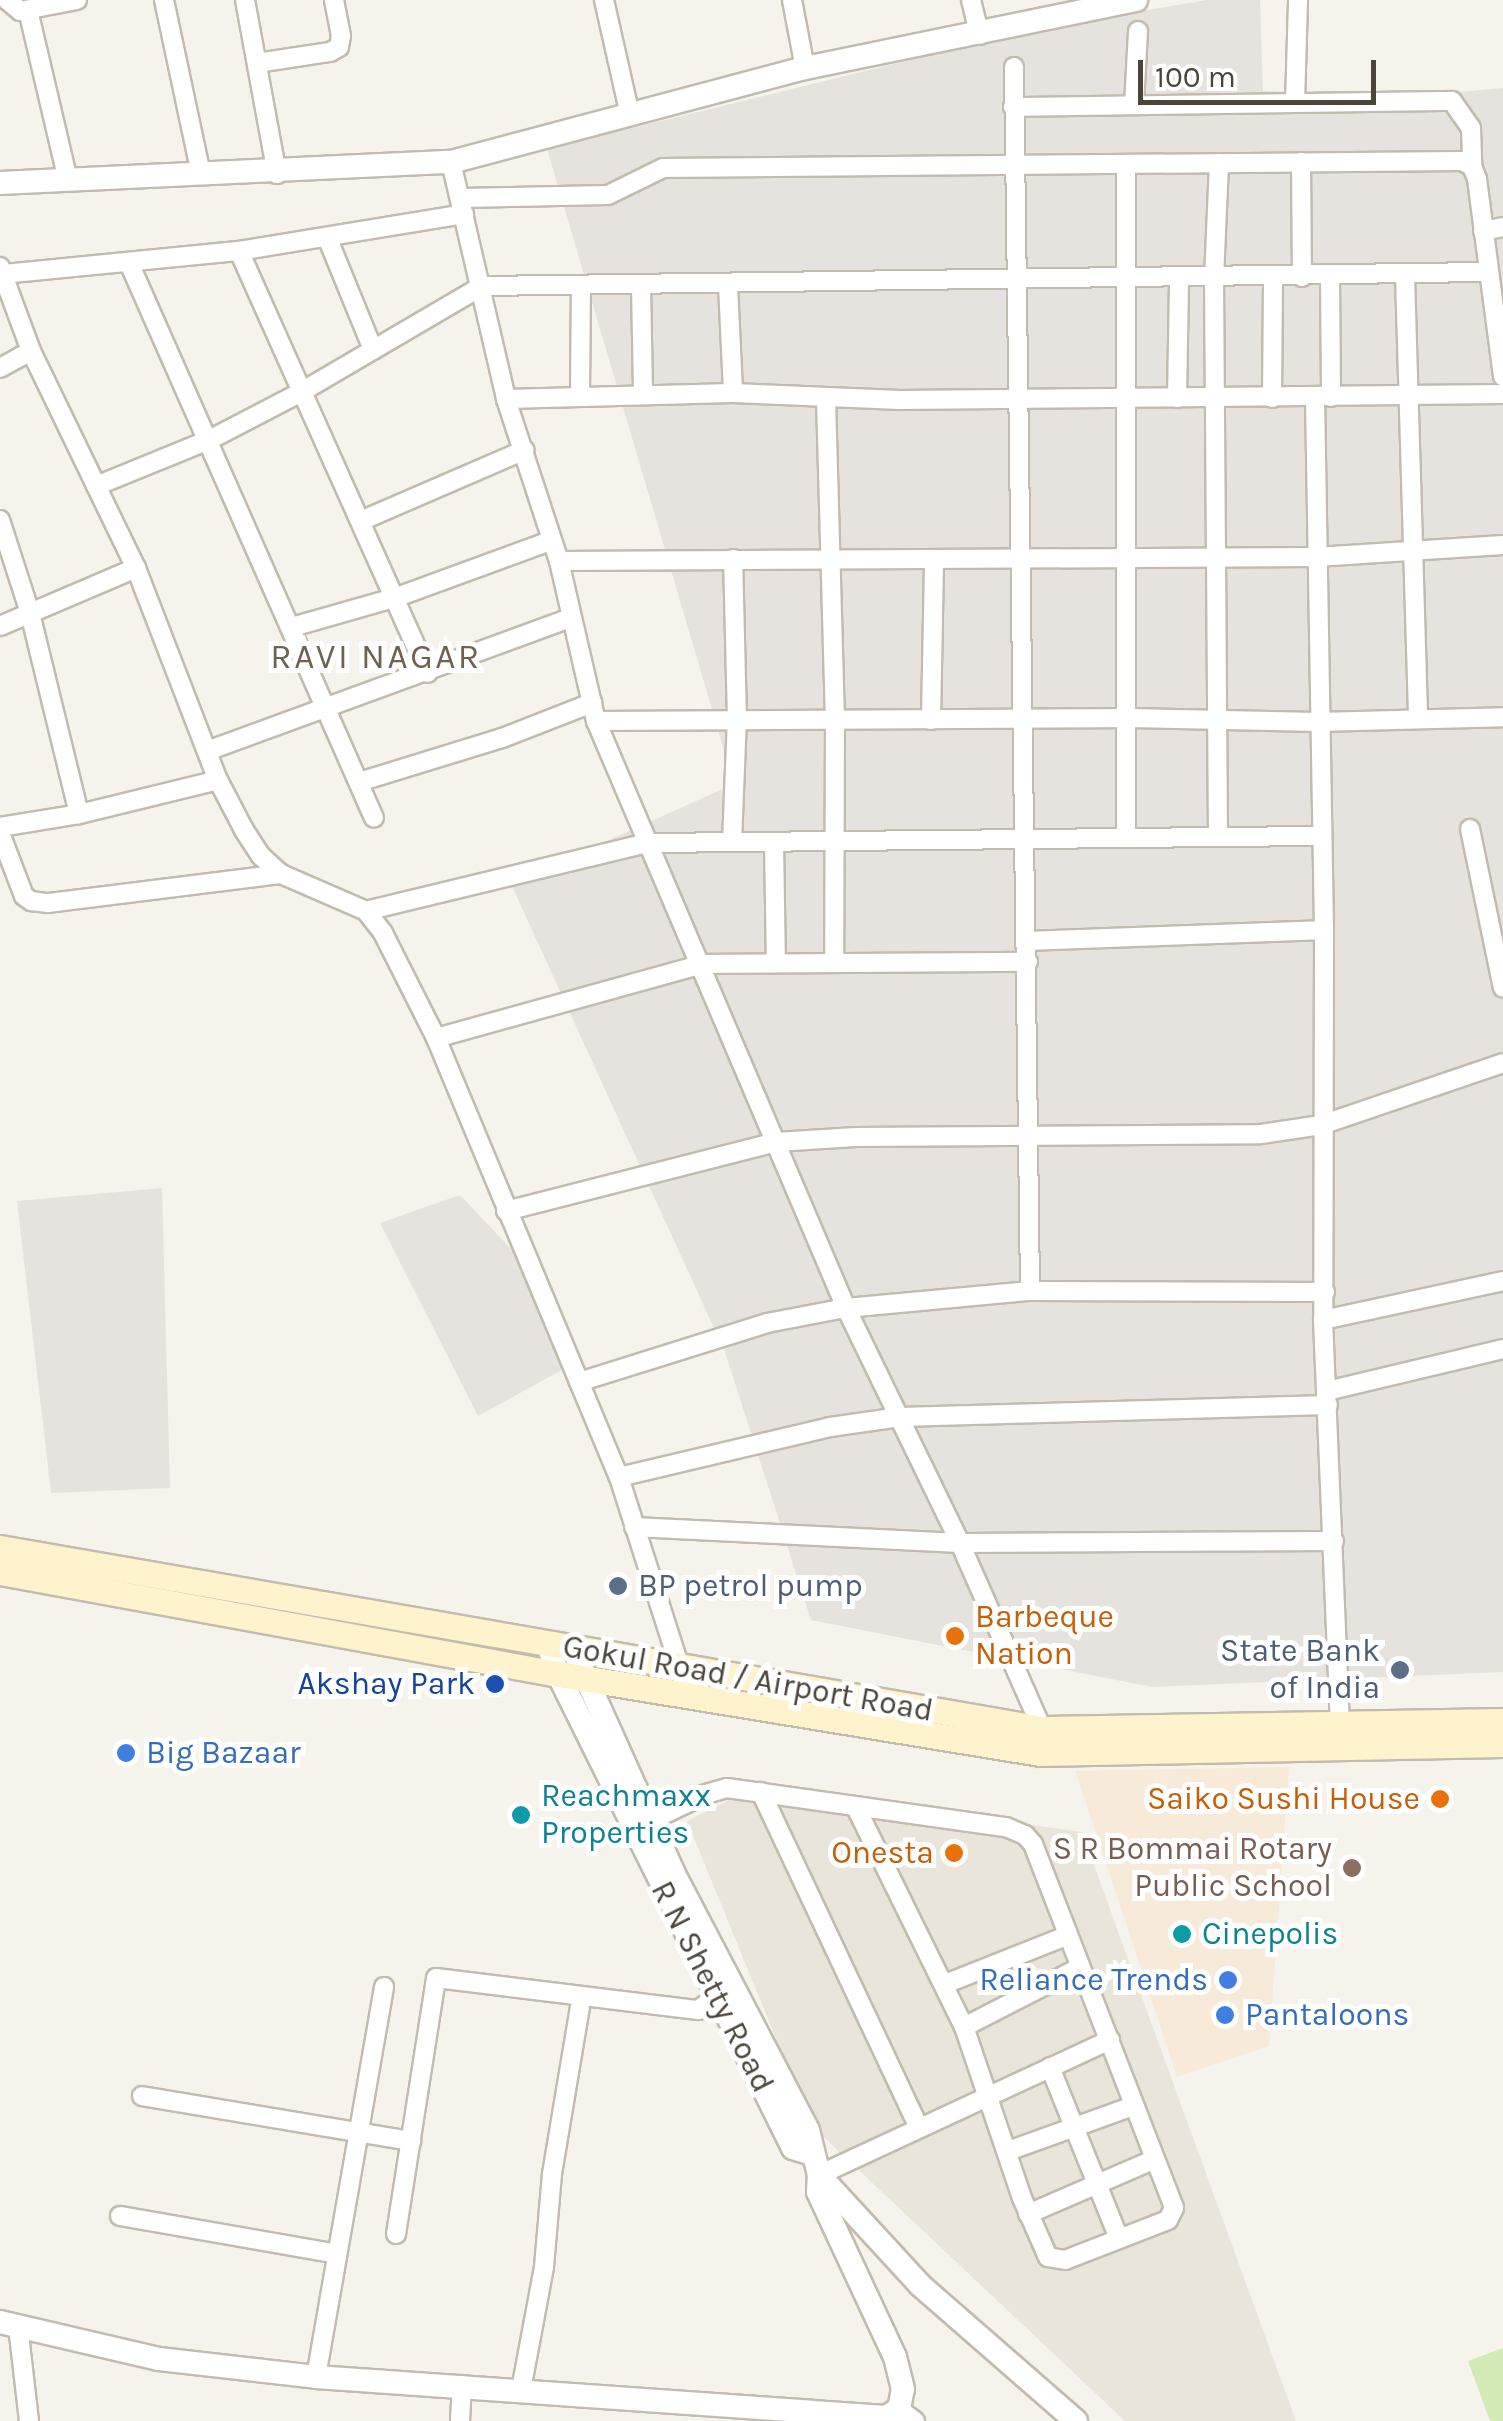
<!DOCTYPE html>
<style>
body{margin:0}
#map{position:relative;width:1503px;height:2421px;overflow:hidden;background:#f6f3ec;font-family:Karla,sans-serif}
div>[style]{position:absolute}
.residential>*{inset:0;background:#eae5da}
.commercial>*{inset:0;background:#f7ead8}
.industrial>*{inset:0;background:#e6e2dd}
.green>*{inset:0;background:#d2eab5}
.roads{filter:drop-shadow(2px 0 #c2bbae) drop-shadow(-2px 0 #c2bbae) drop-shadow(0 2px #c2bbae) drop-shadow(0 -2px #c2bbae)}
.minor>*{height:18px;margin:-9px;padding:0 9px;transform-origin:9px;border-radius:9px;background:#fff}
.tertiary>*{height:22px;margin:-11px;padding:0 11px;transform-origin:11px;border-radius:11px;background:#fff}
.secondary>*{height:25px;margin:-12.5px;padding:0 12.5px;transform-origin:12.5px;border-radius:12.5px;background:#fff3cd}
.dots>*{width:28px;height:28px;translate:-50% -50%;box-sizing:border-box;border:5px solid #fff;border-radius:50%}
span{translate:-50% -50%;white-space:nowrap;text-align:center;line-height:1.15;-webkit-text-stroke:10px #fff;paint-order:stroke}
.service-label{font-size:32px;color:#4e5e75}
.left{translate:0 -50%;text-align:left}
.right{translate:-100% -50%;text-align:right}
.food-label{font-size:32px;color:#c56008}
.street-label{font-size:32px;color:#4b4439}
.transit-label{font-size:32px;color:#164399}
.shop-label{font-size:32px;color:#366cbe}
.culture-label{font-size:32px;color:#0d838f}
.education-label{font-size:32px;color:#785e54}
.neighbourhood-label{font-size:35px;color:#6e6250;letter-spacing:2.5px}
.scale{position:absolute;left:1138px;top:60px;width:238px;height:45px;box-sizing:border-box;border:5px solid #4b4439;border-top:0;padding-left:12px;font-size:30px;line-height:35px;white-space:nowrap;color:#4b4439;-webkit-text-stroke:8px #fff;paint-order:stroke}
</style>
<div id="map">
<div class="residential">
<i style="clip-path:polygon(738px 1784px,1082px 1832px,1296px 2421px,1125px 2421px,812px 2126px,687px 1821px,731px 1799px)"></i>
</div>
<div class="commercial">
<i style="clip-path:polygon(1289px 1767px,1269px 2046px,1177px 2077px,1075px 1771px)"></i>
</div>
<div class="industrial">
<i style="clip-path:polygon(1207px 0,1260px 0,1263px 91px,1415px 96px,1503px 88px,1503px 1672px,1152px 1687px,811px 1620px,725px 1352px,511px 884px,734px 784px,547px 149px,1036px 29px)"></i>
<i style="clip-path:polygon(162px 1188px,170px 1488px,51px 1493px,17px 1201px)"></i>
<i style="clip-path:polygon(460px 1195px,514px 1252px,562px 1370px,478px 1416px,380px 1223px)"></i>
</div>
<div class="green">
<i style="clip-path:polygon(1503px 2348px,1503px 2421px,1490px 2421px,1468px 2361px)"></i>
</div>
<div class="roads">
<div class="minor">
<i style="left:7px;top:0;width:17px;rotate:40deg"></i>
<i style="left:20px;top:11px;width:58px;rotate:-10.9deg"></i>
<i style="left:164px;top:0;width:178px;rotate:78deg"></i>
<i style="left:245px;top:0;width:177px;rotate:79.6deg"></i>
<i style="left:604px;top:0;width:118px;rotate:77.3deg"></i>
<i style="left:792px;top:0;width:69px;rotate:79.2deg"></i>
<i style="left:971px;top:0;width:36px;rotate:76deg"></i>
<i style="left:28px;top:10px;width:176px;rotate:76.8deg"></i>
<i style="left:257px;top:63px;width:74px;rotate:-8.6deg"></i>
<i style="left:330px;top:52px;width:10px;rotate:-29deg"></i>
<i style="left:339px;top:47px;width:11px;rotate:-80deg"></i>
<i style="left:341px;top:36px;width:37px;rotate:-101deg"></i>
<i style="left:1014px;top:67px;width:1224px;rotate:89.25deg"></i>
<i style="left:1295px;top:103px;width:103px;rotate:-88.3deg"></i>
<i style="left:1134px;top:105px;width:74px;rotate:-86.9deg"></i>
<i style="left:1013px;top:107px;width:439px;rotate:-0.8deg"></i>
<i style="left:1452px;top:101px;width:33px;rotate:55deg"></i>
<i style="left:1471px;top:128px;width:38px;rotate:88deg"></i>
<i style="left:451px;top:162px;width:243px;rotate:76.9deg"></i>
<i style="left:506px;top:399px;width:170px;rotate:71.9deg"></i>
<i style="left:559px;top:561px;width:164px;rotate:77deg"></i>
<i style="left:596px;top:721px;width:638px;rotate:66.93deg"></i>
<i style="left:846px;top:1308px;width:261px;rotate:64.1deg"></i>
<i style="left:960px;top:1543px;width:203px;rotate:66.2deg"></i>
<i style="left:1301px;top:162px;width:115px;rotate:89.5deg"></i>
<i style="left:1126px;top:164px;width:674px;rotate:90deg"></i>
<i style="left:460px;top:198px;width:148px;rotate:-1.2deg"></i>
<i style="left:608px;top:195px;width:61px;rotate:-26.1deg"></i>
<i style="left:663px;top:168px;width:799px;rotate:-0.5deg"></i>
<i style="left:1462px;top:161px;width:11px;rotate:27deg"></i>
<i style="left:1472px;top:166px;width:14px;rotate:69deg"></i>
<i style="left:1477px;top:179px;width:199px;rotate:82.5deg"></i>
<i style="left:1483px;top:231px;width:20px;rotate:-11deg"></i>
<i style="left:327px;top:237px;width:122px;rotate:67.8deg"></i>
<i style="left:239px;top:251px;width:462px;rotate:65.9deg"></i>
<i style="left:130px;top:265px;width:604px;rotate:66.19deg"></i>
<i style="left:0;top:267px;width:90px;rotate:69.7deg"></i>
<i style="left:31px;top:351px;width:241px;rotate:64.2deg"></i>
<i style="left:136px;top:568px;width:227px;rotate:68.9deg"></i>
<i style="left:218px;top:780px;width:56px;rotate:62.5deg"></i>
<i style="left:244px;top:830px;width:31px;rotate:57deg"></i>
<i style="left:261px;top:856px;width:27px;rotate:42deg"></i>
<i style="left:281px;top:874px;width:93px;rotate:23.5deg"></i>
<i style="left:366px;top:911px;width:28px;rotate:52deg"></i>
<i style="left:383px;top:933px;width:118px;rotate:63.2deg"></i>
<i style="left:436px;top:1038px;width:476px;rotate:67.4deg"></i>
<i style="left:619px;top:1477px;width:227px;rotate:72.3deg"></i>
<i style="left:3px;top:274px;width:237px;rotate:-5.6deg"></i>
<i style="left:239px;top:251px;width:228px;rotate:-9.3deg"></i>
<i style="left:1405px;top:276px;width:443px;rotate:88.3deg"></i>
<i style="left:1330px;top:277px;width:120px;rotate:89.5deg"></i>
<i style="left:728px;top:285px;width:108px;rotate:87.3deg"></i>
<i style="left:641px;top:286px;width:109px;rotate:88.9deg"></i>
<i style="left:0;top:368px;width:35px;rotate:-29deg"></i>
<i style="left:580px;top:394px;width:108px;rotate:-89.5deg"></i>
<i style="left:1315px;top:397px;width:533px;rotate:89.03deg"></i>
<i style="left:1324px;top:930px;width:390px;rotate:90.1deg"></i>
<i style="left:1323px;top:1320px;width:413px;rotate:87.6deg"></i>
<i style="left:1177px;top:398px;width:120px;rotate:-89deg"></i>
<i style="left:1272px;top:398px;width:121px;rotate:-89.5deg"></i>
<i style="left:506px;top:399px;width:227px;rotate:-1.5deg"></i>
<i style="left:733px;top:393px;width:167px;rotate:2.4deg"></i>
<i style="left:900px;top:400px;width:603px;rotate:-0.57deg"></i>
<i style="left:826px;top:399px;width:321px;rotate:88.4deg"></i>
<i style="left:835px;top:720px;width:242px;rotate:90.2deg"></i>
<i style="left:96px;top:486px;width:122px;rotate:-22.2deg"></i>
<i style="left:209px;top:440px;width:106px;rotate:-27.5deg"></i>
<i style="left:303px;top:391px;width:208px;rotate:-30.4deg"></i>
<i style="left:482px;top:286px;width:1006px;rotate:-0.8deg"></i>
<i style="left:0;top:520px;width:98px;rotate:72.1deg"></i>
<i style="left:30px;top:613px;width:207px;rotate:76.3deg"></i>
<i style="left:363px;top:520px;width:176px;rotate:-23.4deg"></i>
<i style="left:559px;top:561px;width:757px;rotate:-0.3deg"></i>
<i style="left:1316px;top:557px;width:187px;rotate:-3.7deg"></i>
<i style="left:0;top:626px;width:148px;rotate:-23.1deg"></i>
<i style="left:292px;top:627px;width:109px;rotate:-15.9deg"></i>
<i style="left:397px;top:597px;width:163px;rotate:-20.1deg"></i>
<i style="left:931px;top:720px;width:161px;rotate:-88.9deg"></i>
<i style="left:596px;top:721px;width:533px;rotate:-0.32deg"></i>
<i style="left:1129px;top:718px;width:189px;rotate:1.2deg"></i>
<i style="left:1318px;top:722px;width:185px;rotate:-1.5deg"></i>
<i style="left:207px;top:751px;width:388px;rotate:-20.1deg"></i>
<i style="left:359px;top:782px;width:150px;rotate:-17.1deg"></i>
<i style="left:502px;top:738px;width:97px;rotate:-21.3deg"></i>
<i style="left:0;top:827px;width:80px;rotate:-9.3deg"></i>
<i style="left:79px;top:814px;width:143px;rotate:-13.7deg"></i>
<i style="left:1470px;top:829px;width:162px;rotate:78.3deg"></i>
<i style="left:0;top:833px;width:67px;rotate:69.1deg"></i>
<i style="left:24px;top:896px;width:9px;rotate:36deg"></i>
<i style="left:31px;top:901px;width:17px;rotate:7deg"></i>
<i style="left:48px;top:903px;width:235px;rotate:-7.1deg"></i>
<i style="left:1218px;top:837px;width:559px;rotate:-90.41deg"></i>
<i style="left:1214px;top:278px;width:115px;rotate:-87.5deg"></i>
<i style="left:732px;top:842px;width:122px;rotate:-87.7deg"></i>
<i style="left:737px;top:720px;width:161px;rotate:-91.4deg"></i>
<i style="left:774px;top:842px;width:121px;rotate:89.1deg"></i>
<i style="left:366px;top:911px;width:290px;rotate:-13.6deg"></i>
<i style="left:648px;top:843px;width:674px;rotate:-0.6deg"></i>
<i style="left:1028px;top:941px;width:296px;rotate:-2.1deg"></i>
<i style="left:436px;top:1038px;width:276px;rotate:-15.5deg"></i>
<i style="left:702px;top:964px;width:326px;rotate:-0.4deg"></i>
<i style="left:506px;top:1211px;width:279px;rotate:-14.3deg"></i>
<i style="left:776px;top:1142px;width:80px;rotate:-3.6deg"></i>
<i style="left:856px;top:1137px;width:405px;rotate:-0.4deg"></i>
<i style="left:1261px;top:1134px;width:61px;rotate:-8.5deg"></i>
<i style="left:1321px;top:1125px;width:192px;rotate:-18.8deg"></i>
<i style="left:1323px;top:1320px;width:184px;rotate:-12.2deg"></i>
<i style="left:579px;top:1382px;width:197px;rotate:-17.4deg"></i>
<i style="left:767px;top:1323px;width:80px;rotate:-10.8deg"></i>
<i style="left:846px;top:1308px;width:185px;rotate:-5.3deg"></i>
<i style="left:1030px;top:1291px;width:295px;rotate:0.2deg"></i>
<i style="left:1327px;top:1391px;width:181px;rotate:-13.4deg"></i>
<i style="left:619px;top:1477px;width:217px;rotate:-13.3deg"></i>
<i style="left:830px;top:1427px;width:71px;rotate:-8.1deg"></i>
<i style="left:900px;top:1417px;width:428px;rotate:-1.6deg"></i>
<i style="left:634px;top:1527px;width:326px;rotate:2.8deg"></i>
<i style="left:960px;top:1543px;width:374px;rotate:-0.3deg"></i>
<i style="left:761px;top:1792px;width:371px;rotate:64.8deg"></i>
<i style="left:650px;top:1821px;width:62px;rotate:-25.7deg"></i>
<i style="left:706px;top:1794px;width:22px;rotate:-16deg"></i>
<i style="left:727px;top:1788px;width:282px;rotate:8deg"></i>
<i style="left:1006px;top:1827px;width:21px;rotate:23deg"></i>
<i style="left:1025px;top:1835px;width:12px;rotate:48deg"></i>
<i style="left:1033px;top:1844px;width:390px;rotate:68.8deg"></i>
<i style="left:1174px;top:2208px;width:13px;rotate:117deg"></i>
<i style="left:1168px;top:2220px;width:110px;rotate:158.8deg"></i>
<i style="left:1065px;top:2260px;width:17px;rotate:-170deg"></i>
<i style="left:1048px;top:2257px;width:64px;rotate:-113.8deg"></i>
<i style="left:1022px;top:2198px;width:181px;rotate:-108.7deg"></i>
<i style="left:964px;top:2027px;width:242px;rotate:-116.2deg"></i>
<i style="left:945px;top:1984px;width:130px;rotate:-21.6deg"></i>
<i style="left:964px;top:2027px;width:129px;rotate:-27.2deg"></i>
<i style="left:1050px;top:2067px;width:185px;rotate:68.1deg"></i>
<i style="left:142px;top:2096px;width:273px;rotate:9.5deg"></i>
<i style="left:1008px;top:2151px;width:133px;rotate:-19.8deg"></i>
<i style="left:819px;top:2175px;width:321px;rotate:-24.9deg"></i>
<i style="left:1028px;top:2214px;width:138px;rotate:-23.4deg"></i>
<i style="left:120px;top:2216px;width:220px;rotate:9.9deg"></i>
<i style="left:396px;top:2234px;width:259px;rotate:-81.1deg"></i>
<i style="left:436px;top:1978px;width:264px;rotate:7deg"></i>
<i style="left:698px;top:2010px;width:34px;rotate:-36deg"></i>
<i style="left:18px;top:2326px;width:96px;rotate:83.4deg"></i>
<i style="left:316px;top:2377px;width:396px;rotate:-80.1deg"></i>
<i style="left:521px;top:2390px;width:125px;rotate:-79.4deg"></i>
<i style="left:544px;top:2267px;width:93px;rotate:-85.1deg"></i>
<i style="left:552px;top:2174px;width:169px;rotate:-80.5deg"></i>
<i style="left:899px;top:2409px;width:20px;rotate:37deg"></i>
<i style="left:460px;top:2421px;width:36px;rotate:-87deg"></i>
</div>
<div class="tertiary">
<i style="left:0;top:183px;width:451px;rotate:-2.7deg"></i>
<i style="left:451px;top:162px;width:366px;rotate:-14.9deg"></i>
<i style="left:805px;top:68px;width:338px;rotate:-11.6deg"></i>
<i style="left:548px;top:1645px;width:31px;rotate:71deg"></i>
<i style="left:558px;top:1674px;width:529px;rotate:63.63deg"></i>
<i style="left:793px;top:2148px;width:19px;rotate:18deg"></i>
<i style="left:573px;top:1649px;width:247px;rotate:65.8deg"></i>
<i style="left:674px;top:1874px;width:289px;rotate:62.4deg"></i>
<i style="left:808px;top:2130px;width:46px;rotate:76.3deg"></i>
<i style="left:819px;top:2175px;width:149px;rotate:47.4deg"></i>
<i style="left:920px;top:2285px;width:207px;rotate:41.1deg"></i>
<i style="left:0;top:2322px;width:163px;rotate:13.1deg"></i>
<i style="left:159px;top:2359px;width:158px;rotate:6.5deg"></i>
<i style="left:316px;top:2377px;width:571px;rotate:4.01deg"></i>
<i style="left:886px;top:2417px;width:15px;rotate:-32deg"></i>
<i style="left:899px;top:2409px;width:20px;rotate:-79deg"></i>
<i style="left:903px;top:2389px;width:33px;rotate:-104deg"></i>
<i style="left:895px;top:2357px;width:182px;rotate:-115deg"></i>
<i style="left:818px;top:2192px;width:17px;rotate:-87deg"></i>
</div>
<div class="secondary">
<i style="left:0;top:1548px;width:1058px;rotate:9.85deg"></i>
<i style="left:1042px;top:1729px;width:461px;rotate:-1deg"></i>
<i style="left:0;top:1572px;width:567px;rotate:10.36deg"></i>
<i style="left:558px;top:1674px;width:488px;rotate:9.3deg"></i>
<i style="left:1040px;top:1753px;width:463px;rotate:-1.1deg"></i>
</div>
</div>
<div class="dots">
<i style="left:618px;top:1586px;background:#5c6f8a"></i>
<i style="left:955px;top:1636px;background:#e8710a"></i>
<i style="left:1400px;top:1670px;background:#5c6f8a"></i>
<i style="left:495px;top:1684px;background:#1a4fb4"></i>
<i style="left:126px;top:1753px;background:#3f7fe0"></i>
<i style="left:1440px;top:1799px;background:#e8710a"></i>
<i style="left:521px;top:1815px;background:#0f9aa8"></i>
<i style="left:954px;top:1853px;background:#e8710a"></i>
<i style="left:1352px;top:1868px;background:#8d6e63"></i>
<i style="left:1182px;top:1934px;background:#0f9aa8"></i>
<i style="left:1228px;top:1980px;background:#3f7fe0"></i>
<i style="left:1225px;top:2015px;background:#3f7fe0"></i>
</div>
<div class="service-label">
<span class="left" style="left:638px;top:1586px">BP petrol pump</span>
<span class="right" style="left:1380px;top:1670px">State Bank<br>of India</span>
</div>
<div class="food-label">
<span class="left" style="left:975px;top:1636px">Barbeque<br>Nation</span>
<span class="right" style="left:1420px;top:1799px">Saiko Sushi House</span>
<span class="right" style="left:934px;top:1853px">Onesta</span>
</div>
<div class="street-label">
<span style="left:748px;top:1679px;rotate:10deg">Gokul Road / Airport Road</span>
<span style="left:712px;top:1987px;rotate:63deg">R N Shetty Road</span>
</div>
<div class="transit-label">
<span class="right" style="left:475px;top:1684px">Akshay Park</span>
</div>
<div class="shop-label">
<span class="left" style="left:146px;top:1753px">Big Bazaar</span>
<span class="right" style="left:1208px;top:1980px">Reliance Trends</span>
<span class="left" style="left:1245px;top:2015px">Pantaloons</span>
</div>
<div class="culture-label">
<span class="left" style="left:541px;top:1815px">Reachmaxx<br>Properties</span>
<span class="left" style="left:1202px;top:1934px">Cinepolis</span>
</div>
<div class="education-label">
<span class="right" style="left:1332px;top:1868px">S R Bommai Rotary<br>Public School</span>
</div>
<div class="neighbourhood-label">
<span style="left:376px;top:657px">RAVI NAGAR</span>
</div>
<div class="scale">100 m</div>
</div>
